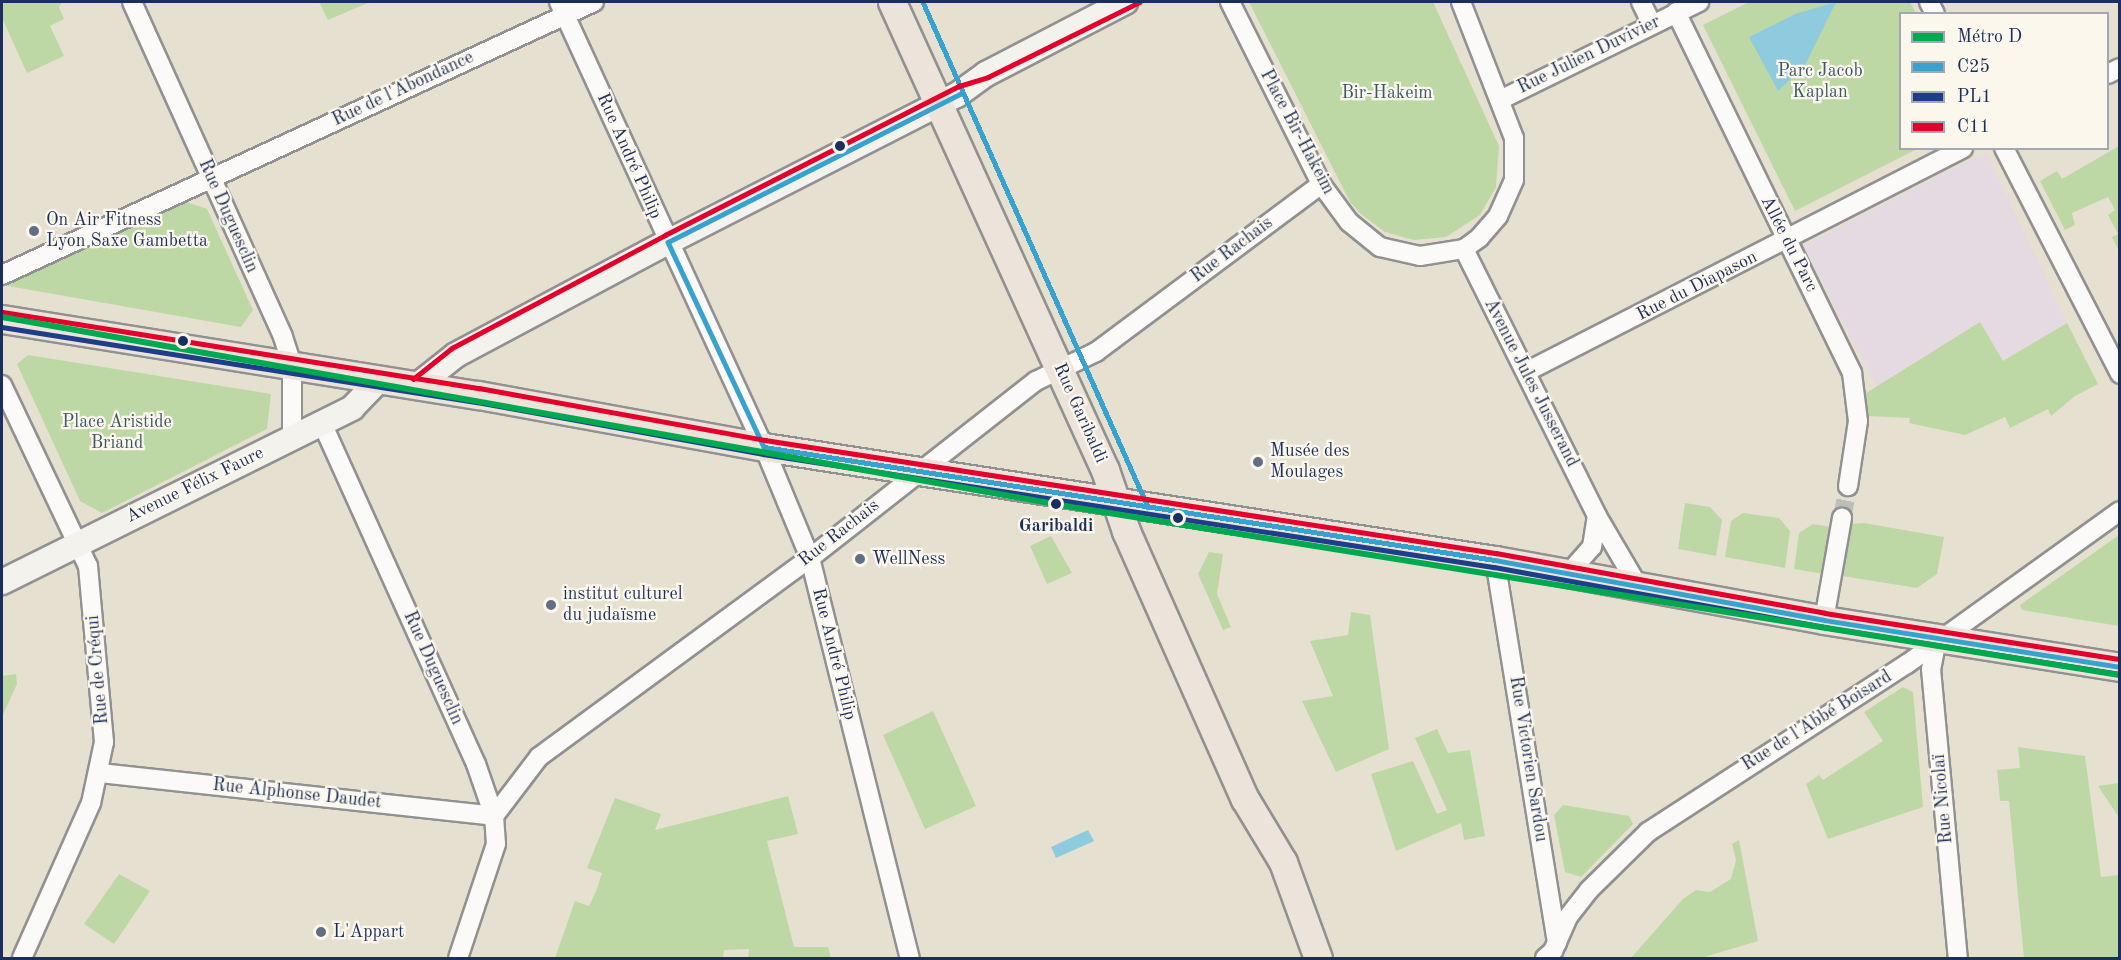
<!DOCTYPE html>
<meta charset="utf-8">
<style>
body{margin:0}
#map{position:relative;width:2121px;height:960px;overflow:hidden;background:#e6e0d0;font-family:"Old Standard TT",serif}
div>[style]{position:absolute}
.built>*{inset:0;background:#e5d9e2}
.green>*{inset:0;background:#bed8a5}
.water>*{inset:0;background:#8ecbdf}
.street-tunnel>*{height:18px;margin-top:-9px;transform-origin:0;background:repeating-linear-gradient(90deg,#bdbdb9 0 18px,transparent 0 27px)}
.roads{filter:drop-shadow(2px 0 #919191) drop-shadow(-2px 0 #919191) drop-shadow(0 2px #919191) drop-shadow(0 -2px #919191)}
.street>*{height:18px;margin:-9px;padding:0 9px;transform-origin:9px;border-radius:9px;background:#fbfaf8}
.secondary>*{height:24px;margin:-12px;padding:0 12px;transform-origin:12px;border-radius:12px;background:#f4f2ed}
.primary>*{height:27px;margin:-13.5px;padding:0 13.5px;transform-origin:13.5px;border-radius:13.5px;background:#ece4db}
.bus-1>*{height:4.5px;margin:-2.25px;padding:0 2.25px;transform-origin:2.25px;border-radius:2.25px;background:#38a2ce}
.bus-2>*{height:4.5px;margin:-2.25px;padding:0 2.25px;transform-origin:2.25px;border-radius:2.25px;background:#1e3e89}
.bus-3>*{height:4.5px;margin:-2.25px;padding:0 2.25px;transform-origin:2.25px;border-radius:2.25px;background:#e4002b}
.metro-1>*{height:6px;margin:-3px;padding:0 3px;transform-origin:3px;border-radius:3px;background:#00a950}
.dots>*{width:16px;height:16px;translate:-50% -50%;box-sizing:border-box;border:3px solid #fbf7ec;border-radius:50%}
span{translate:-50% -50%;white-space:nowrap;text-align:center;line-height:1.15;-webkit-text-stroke:4.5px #fbf7ec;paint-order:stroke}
.street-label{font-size:18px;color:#1b2f5e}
.park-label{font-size:18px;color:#3c5867}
.poi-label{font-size:18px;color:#1b2f5e}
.left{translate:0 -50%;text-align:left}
.stop-label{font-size:18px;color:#1b2f5e;font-weight:700}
.frame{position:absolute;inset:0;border:3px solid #1b2f5e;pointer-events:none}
.legend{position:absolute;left:1899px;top:12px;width:210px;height:138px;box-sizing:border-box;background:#fbf7ec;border:2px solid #a1a7b3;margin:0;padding:8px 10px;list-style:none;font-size:18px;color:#1b2f5e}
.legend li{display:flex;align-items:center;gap:12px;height:30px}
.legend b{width:30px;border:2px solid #a1a7b3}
</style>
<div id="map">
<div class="built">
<i style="clip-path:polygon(1986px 152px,2067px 323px,2003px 361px,1980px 323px,1877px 387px,1803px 246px)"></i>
</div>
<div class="green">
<i style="clip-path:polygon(2px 2px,62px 2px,59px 7px,64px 19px,50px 26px,64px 56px,27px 73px,2px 18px)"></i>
<i style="clip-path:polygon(319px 2px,370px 2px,328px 20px)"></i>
<i style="clip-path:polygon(1249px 2px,1433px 2px,1499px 146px,1496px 187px,1480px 215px,1446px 237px,1414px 240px,1385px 232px,1361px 214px,1350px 202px)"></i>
<i style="clip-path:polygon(1749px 2px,1910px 2px,1916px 13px,1900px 14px,1900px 148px,1917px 149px,1795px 211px,1703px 25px)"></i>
<i style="clip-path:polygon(2119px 146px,2120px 248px,2118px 249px,2112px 237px,2118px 234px,2108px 215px,2115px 210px,2108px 197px,2072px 213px,2075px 225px,2065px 230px,2040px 181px,2057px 171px,2062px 179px)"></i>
<i style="clip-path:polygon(181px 200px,207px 209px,253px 310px,241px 327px,8px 286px,8px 281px)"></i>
<i style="clip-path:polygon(1980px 322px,2003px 361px,2067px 323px,2098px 384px,2075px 396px,2051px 416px,2048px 409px,2010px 428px,2005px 417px,1965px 435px,1909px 423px,1910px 418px,1867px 416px,1863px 395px)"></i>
<i style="clip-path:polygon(28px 355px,271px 394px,267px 429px,102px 513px,80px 501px,17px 364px)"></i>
<i style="clip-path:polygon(1685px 503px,1710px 507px,1722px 520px,1716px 556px,1678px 549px)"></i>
<i style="clip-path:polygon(1743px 513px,1779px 518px,1790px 531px,1785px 568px,1725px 557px,1731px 521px)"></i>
<i style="clip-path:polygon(1864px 523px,1944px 537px,1937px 574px,1917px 588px,1842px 576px,1851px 524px)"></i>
<i style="clip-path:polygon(1813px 524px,1831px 527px,1824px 574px,1794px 569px,1799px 533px)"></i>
<i style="clip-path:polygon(2119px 535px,2119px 626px,2022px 610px,2020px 605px)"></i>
<i style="clip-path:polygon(1051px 536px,1072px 573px,1047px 584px,1030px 546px)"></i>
<i style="clip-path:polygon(1209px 552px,1223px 554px,1217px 594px,1231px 627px,1223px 630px,1198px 574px)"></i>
<i style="clip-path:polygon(1351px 612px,1370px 615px,1389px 749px,1336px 772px,1302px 701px,1333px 696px,1310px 641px,1348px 635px)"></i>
<i style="clip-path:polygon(16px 674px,17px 684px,2px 717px,2px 676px)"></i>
<i style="clip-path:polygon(1903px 687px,1913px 692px,1923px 807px,1828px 839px,1806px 784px,1819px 775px,1823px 780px,1883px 741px,1864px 712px)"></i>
<i style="clip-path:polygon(933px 711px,976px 806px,925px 829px,883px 735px)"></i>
<i style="clip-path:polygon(1437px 729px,1448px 753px,1470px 750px,1485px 836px,1464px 840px,1461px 823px,1396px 851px,1371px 774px,1413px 761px,1437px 814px,1447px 810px,1415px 738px)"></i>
<i style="clip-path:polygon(2018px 747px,2085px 756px,2101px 877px,2119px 875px,2119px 958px,2024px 958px,2009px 801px,2000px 801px,1997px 770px,2020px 768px)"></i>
<i style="clip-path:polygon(2119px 783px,2120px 816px,2118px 816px,2098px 786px)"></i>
<i style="clip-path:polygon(788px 796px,798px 834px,767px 841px,794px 947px,828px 947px,831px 958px,748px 958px,749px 949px,724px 950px,723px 958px,555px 958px,575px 901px,589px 906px,597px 889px,602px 873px,587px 868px,615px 798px,661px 814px,655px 830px)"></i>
<i style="clip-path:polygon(1563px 805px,1629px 816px,1633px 824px,1581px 877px,1565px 872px,1554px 815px)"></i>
<i style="clip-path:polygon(1739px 840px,1758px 941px,1701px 958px,1631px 958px,1683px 899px,1696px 890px,1710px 892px,1731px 879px,1736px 860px,1732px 844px)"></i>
<i style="clip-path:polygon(119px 874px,150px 891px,114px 944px,84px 924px)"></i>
</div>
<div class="water">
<i style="clip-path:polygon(1836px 2px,1805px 65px,1778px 91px,1749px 37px,1795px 14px)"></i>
<i style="clip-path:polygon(1088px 830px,1094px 841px,1056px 858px,1051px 847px)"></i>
</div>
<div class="street-tunnel">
<i style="left:1842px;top:518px;width:33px;rotate:-79deg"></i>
</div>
<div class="roads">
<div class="street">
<i style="left:132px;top:2px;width:367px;rotate:65.7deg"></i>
<i style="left:283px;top:337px;width:28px;rotate:72deg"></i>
<i style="left:292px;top:364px;width:73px;rotate:90deg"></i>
<i style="left:559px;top:2px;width:490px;rotate:65.3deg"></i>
<i style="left:764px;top:447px;width:120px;rotate:67.5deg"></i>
<i style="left:810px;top:558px;width:412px;rotate:76deg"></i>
<i style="left:1230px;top:2px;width:203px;rotate:63.4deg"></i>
<i style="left:1321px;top:184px;width:47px;rotate:53.6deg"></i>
<i style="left:1349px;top:222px;width:40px;rotate:39deg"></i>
<i style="left:1380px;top:247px;width:41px;rotate:12.7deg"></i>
<i style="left:1420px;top:256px;width:45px;rotate:-9deg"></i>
<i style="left:1464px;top:249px;width:19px;rotate:-36deg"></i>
<i style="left:1479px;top:238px;width:29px;rotate:-49deg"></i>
<i style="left:1498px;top:216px;width:39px;rotate:-66deg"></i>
<i style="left:1514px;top:180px;width:42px;rotate:-90deg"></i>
<i style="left:1514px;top:138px;width:146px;rotate:-111.3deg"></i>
<i style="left:1641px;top:2px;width:25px;rotate:64deg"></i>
<i style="left:1929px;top:2px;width:13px;rotate:63deg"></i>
<i style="left:1676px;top:12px;width:402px;rotate:64deg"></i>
<i style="left:1852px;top:373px;width:48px;rotate:82.9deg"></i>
<i style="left:1858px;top:421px;width:66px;rotate:98.7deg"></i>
<i style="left:2108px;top:74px;width:13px;rotate:-27deg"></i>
<i style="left:1502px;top:99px;width:220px;rotate:-26.2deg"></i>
<i style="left:2004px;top:148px;width:254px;rotate:62.8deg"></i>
<i style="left:1464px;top:249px;width:298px;rotate:63.5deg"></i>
<i style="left:2px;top:275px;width:652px;rotate:-24.76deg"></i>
<i style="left:1526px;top:372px;width:491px;rotate:-27.1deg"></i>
<i style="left:2px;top:385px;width:200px;rotate:64.6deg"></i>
<i style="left:88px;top:566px;width:177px;rotate:84.8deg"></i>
<i style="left:104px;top:742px;width:62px;rotate:102deg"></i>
<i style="left:91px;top:803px;width:170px;rotate:114deg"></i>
<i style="left:322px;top:423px;width:374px;rotate:65.7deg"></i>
<i style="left:476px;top:764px;width:55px;rotate:70.9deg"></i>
<i style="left:494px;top:816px;width:28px;rotate:86deg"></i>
<i style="left:496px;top:844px;width:120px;rotate:108.4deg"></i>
<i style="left:1495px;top:560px;width:388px;rotate:80.8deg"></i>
<i style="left:1569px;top:573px;width:35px;rotate:-49deg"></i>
<i style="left:1592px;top:547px;width:31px;rotate:-81deg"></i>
<i style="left:1597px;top:516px;width:81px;rotate:59.6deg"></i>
<i style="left:1824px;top:620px;width:104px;rotate:-80deg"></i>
<i style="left:1937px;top:639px;width:31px;rotate:101deg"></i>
<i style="left:1931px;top:669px;width:290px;rotate:84.7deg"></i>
<i style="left:100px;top:773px;width:396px;rotate:6.2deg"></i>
<i style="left:494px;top:816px;width:74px;rotate:-52.7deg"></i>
<i style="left:539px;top:757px;width:336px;rotate:-36.3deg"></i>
<i style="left:810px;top:558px;width:287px;rotate:-38.1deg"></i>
<i style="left:1036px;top:381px;width:67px;rotate:-25.8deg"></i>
<i style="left:1096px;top:352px;width:281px;rotate:-36.7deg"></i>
<i style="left:1545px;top:958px;width:11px;rotate:-41deg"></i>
<i style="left:1553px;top:951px;width:37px;rotate:-66deg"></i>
<i style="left:1568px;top:917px;width:34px;rotate:-52deg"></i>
<i style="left:1589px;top:890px;width:83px;rotate:-44.5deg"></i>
<i style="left:1648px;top:832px;width:309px;rotate:-33deg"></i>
<i style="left:1907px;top:664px;width:262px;rotate:-35.7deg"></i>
</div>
<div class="secondary">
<i style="left:418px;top:385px;width:48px;rotate:-38.3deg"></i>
<i style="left:456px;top:355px;width:240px;rotate:-28.1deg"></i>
<i style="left:668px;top:242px;width:324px;rotate:-27deg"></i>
<i style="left:957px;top:95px;width:36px;rotate:-36deg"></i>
<i style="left:986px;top:74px;width:157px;rotate:-27.4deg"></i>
<i style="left:2px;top:582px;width:391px;rotate:-26.4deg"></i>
<i style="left:352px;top:408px;width:40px;rotate:-46deg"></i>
</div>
<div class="primary">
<i style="left:892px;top:2px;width:514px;rotate:65.53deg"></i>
<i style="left:1105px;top:470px;width:65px;rotate:71deg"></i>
<i style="left:1126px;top:531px;width:293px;rotate:66.1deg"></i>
<i style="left:1245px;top:799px;width:74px;rotate:58.9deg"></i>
<i style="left:1283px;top:862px;width:102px;rotate:70deg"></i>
<i style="left:2px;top:319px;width:482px;rotate:9.1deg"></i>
<i style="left:478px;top:395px;width:291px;rotate:10.3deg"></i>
<i style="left:764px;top:447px;width:740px;rotate:8.79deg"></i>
<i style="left:1495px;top:560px;width:334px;rotate:10.3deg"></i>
<i style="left:1824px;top:620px;width:300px;rotate:9deg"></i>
</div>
</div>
<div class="bus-1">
<i style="left:923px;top:2px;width:553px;rotate:65.98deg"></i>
<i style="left:668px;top:242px;width:330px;rotate:-26.9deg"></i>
<i style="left:668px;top:242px;width:226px;rotate:64.9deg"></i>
<i style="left:764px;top:447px;width:740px;rotate:8.79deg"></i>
<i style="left:1495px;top:560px;width:334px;rotate:10.3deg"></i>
<i style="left:1824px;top:620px;width:300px;rotate:9deg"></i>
</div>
<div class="bus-2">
<i style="left:2px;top:327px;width:481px;rotate:9deg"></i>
<i style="left:477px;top:402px;width:291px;rotate:10.3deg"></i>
<i style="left:763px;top:454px;width:740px;rotate:8.79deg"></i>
<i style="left:1494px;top:567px;width:334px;rotate:10.3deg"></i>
<i style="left:1823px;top:627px;width:300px;rotate:9deg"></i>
</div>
<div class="bus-3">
<i style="left:3px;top:312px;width:482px;rotate:9.1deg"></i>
<i style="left:479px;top:388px;width:291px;rotate:10.3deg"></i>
<i style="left:765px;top:440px;width:740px;rotate:8.79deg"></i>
<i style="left:1496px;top:553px;width:334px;rotate:10.3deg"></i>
<i style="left:1825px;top:613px;width:299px;rotate:8.9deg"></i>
<i style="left:413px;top:379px;width:50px;rotate:-38.5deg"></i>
<i style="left:452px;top:348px;width:241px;rotate:-27.9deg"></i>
<i style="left:665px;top:235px;width:330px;rotate:-26.9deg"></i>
<i style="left:959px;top:86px;width:30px;rotate:-17deg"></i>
<i style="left:988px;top:77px;width:169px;rotate:-26.3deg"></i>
</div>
<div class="metro-1">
<i style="left:2px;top:317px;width:1093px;rotate:10.07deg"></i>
<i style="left:1078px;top:508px;width:1055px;rotate:9.11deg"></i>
</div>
<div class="dots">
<i style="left:840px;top:146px;background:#1b2f5e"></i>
<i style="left:34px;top:231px;background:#626d86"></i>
<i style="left:183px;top:341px;background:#1b2f5e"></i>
<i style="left:1258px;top:462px;background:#626d86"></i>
<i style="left:1056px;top:504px;background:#1b2f5e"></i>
<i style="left:1178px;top:518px;background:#1b2f5e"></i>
<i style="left:860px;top:559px;background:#626d86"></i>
<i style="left:551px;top:605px;background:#626d86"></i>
<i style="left:321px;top:932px;background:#626d86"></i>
</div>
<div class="street-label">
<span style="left:1589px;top:55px;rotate:-26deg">Rue Julien Duvivier</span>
<span style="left:403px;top:89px;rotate:-25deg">Rue de l'Abondance</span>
<span style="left:1297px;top:132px;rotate:62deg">Place Bir-Hakeim</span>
<span style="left:629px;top:156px;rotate:66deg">Rue André Philip</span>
<span style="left:228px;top:216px;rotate:66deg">Rue Duguesclin</span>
<span style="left:1789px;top:244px;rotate:63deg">Allée du Parc</span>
<span style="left:1232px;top:250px;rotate:-37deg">Rue Rachais</span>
<span style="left:1697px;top:286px;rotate:-27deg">Rue du Diapason</span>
<span style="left:1531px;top:383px;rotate:63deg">Avenue Jules Jusserand</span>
<span style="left:1080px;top:413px;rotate:66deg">Rue Garibaldi</span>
<span style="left:195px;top:485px;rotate:-26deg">Avenue Félix Faure</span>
<span style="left:839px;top:533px;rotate:-38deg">Rue Rachais</span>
<span style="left:834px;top:654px;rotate:76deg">Rue André Philip</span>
<span style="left:433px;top:668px;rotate:66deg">Rue Duguesclin</span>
<span style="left:98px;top:670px;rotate:-95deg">Rue de Créqui</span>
<span style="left:1817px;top:721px;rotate:-32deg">Rue de l'Abbé Boisard</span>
<span style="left:1528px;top:759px;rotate:81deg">Rue Victorien Sardou</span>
<span style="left:297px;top:794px;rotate:6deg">Rue Alphonse Daudet</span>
<span style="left:1943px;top:799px;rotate:-95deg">Rue Nicolaï</span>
</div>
<div class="park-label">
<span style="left:1820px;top:82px">Parc Jacob<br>Kaplan</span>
<span style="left:1387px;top:93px">Bir-Hakeim</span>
<span style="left:117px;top:433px">Place Aristide<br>Briand</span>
</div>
<div class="poi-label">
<span class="left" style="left:46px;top:231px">On Air Fitness<br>Lyon Saxe Gambetta</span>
<span class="left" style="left:1270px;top:462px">Musée des<br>Moulages</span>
<span class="left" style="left:872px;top:559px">WellNess</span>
<span class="left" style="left:563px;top:605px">institut culturel<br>du judaïsme</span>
<span class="left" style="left:333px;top:932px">L'Appart</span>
</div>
<div class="stop-label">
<span style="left:1056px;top:526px">Garibaldi</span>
</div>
<div class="frame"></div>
<ul class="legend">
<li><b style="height:8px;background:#00a950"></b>Métro D</li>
<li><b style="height:8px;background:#38a2ce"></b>C25</li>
<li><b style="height:8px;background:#1e3e89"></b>PL1</li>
<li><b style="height:8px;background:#e4002b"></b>C11</li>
</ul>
</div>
